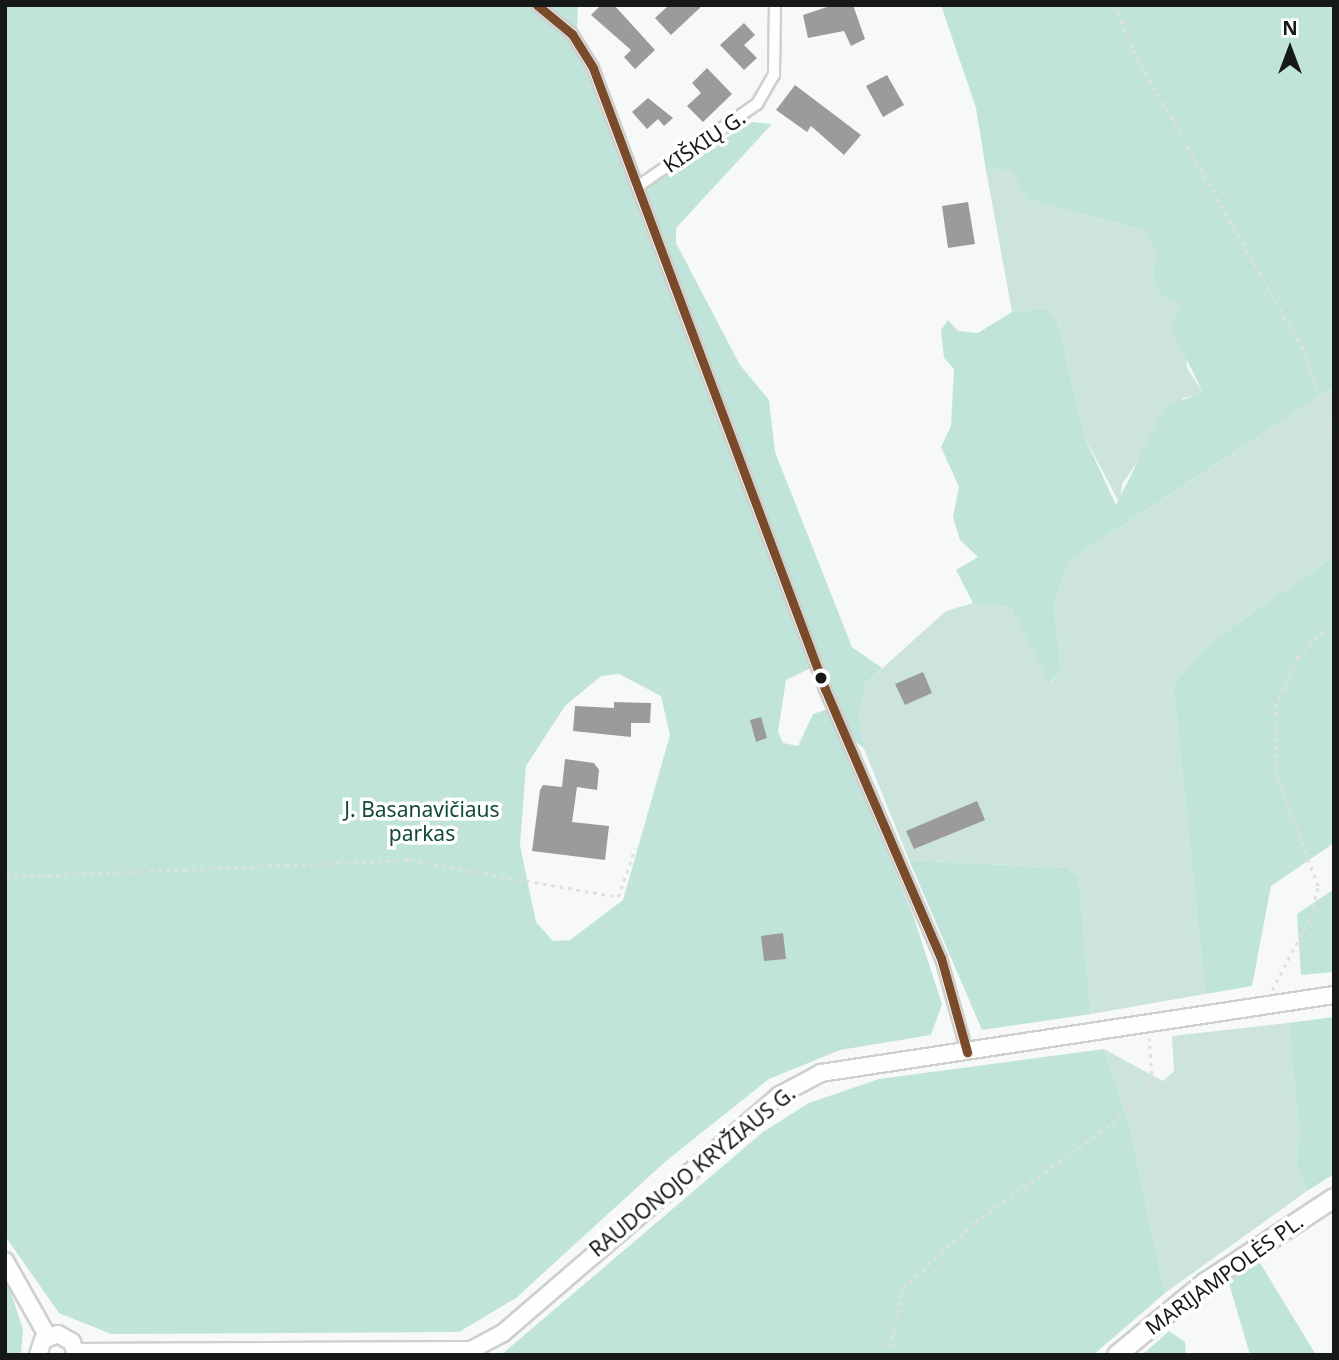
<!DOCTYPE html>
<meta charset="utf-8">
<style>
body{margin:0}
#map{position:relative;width:1339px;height:1360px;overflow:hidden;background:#f7f9f8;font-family:"Noto Sans",sans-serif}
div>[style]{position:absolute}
.green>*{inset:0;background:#cde4dc}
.forest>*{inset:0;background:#c0e4d9}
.building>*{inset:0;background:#9a9b9a}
.path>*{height:2.5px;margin-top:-1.25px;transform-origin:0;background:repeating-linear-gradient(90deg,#dedfde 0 3.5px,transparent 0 8.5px)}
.roads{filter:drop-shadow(2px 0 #ced0cf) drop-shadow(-2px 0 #ced0cf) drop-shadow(0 2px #ced0cf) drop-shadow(0 -2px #ced0cf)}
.minor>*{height:10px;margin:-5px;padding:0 5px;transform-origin:5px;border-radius:5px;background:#fefefe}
.secondary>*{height:16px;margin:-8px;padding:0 8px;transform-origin:8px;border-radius:8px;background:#fefefe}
.primary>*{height:18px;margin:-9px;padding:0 9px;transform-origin:9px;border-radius:9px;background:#fefefe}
.bus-1>*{height:9px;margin:-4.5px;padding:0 4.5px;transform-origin:4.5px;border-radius:4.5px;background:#7a4b2a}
.dots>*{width:19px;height:19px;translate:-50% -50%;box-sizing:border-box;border:4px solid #fff;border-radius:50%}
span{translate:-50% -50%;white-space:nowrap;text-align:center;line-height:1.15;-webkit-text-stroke:7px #fff;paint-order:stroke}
.street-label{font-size:21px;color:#171818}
.park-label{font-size:21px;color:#12493b}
.frame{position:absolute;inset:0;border:7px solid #171818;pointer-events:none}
.north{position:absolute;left:1255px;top:14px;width:70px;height:70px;-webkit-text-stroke:5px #fff;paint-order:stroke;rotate:0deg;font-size:19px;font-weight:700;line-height:28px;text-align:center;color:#171818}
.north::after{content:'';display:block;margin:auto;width:24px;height:32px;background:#171818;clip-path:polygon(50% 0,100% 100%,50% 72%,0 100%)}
</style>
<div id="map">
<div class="green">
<i style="clip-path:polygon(1012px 168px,1027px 200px,1145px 230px,1156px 250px,1152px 281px,1183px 305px,1187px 368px,1204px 394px,1183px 398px,1122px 484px,1120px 504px,1085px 438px,1058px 322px,1045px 308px,1012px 312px,986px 170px)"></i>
<i style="clip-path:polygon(1334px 386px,1334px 556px,1208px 644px,1173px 685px,1205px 994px,1091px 1014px,1079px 879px,1067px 868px,909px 860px,864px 749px,859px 715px,866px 683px,946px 611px,973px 603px,1011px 608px,1051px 683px,1061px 671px,1054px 603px,1069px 561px)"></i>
<i style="clip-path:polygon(1288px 1023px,1299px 1131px,1296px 1167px,1307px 1191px,1165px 1293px,1128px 1120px,1104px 1049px,1163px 1081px,1174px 1071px,1172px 1036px)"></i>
</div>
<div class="forest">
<i style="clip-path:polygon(evenodd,5px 5px,529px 5px,568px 37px,595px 88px,811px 668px,786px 680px,778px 732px,783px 743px,798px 746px,813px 714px,828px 709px,913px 915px,942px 1004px,931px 1035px,840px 1050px,769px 1079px,666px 1161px,516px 1298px,459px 1332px,111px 1334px,59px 1313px,5px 1236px,5px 5px,619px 674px,661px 696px,670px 735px,623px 900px,570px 940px,553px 941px,536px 922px,520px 845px,526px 766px,565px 706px,601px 676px,619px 674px)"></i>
<i style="clip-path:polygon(549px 5px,578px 5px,577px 29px)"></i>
<i style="clip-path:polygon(941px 5px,1334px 5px,1334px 386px,1069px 561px,1054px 603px,1061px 671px,1050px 683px,1011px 608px,973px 603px,956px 570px,978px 557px,960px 540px,953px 517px,959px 487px,941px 447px,951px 426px,954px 369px,944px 358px,941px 330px,948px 320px,958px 331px,978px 333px,1012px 312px,1045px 308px,1058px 322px,1085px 438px,1116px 505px,1166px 405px,1203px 393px,1170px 325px,1182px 305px,1163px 297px,1152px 281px,1156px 251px,1145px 230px,1027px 200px,1012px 169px,986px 170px,976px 108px)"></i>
<i style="clip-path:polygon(752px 122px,772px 124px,676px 228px,676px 243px,740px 365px,769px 400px,775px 452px,852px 647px,882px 668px,866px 683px,859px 715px,864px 749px,851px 737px,643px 190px)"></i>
<i style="clip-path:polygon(1334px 556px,1334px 843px,1271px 886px,1252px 986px,1205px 994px,1173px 685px,1208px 644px)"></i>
<i style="clip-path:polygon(909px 860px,1067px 868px,1079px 879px,1091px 1014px,982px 1030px)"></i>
<i style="clip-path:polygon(1334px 889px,1334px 972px,1301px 975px,1297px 914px)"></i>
<i style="clip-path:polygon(1334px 1017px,1334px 1174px,1307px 1191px,1296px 1167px,1299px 1131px,1288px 1023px)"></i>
<i style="clip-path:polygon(1104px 1049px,1128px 1120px,1165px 1293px,1093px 1355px,501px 1355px,763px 1132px,809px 1103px,879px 1079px)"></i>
<i style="clip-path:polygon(1259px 1261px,1316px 1355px,1250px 1355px,1228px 1280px)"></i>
<i style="clip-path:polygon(5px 1275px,23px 1329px,21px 1355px,5px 1355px)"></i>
<i style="clip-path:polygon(1169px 1331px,1185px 1342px,1186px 1355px,1142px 1355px)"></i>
</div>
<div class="building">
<i style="clip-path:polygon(601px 5px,614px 5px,655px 50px,635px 69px,624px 57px,631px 50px,591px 15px)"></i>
<i style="clip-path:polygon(669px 5px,703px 5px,671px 35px,655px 18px)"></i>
<i style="clip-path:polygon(833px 5px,853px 5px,865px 39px,851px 46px,844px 31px,808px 38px,803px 15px)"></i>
<i style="clip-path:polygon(744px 23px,755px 35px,744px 45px,757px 58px,744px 70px,720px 45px)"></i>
<i style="clip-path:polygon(707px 68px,732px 94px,703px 122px,687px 106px,701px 93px,692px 83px)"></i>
<i style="clip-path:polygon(887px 75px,904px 105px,883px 117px,866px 86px)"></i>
<i style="clip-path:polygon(795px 85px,861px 135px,844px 155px,811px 126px,807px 132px,776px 110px)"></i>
<i style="clip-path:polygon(648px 98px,673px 118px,664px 126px,658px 119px,647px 129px,632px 112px)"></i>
<i style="clip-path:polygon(968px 202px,975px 244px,948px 248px,942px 206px)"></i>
<i style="clip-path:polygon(923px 672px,932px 693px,905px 705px,895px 684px)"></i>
<i style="clip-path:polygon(614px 702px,651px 703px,650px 723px,631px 723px,631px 737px,573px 731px,575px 706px,614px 708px)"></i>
<i style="clip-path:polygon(761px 717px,767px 738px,756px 742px,750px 720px)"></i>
<i style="clip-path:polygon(565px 759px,594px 763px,599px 770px,597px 790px,577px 787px,572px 822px,609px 826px,605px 860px,532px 851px,540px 790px,543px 785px,562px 787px)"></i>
<i style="clip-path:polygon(977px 801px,985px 820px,914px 849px,906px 831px)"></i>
<i style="clip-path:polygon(783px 933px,786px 959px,764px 961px,761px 936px)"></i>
</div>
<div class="path">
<i style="left:1115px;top:5px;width:48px;rotate:68.2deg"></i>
<i style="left:1133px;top:50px;width:342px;rotate:60.4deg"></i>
<i style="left:1302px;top:347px;width:99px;rotate:71.2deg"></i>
<i style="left:5px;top:877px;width:404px;rotate:-2.4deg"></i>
<i style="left:409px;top:860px;width:212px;rotate:10deg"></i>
<i style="left:618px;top:897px;width:52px;rotate:-70.9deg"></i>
<i style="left:1272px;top:990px;width:84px;rotate:-62.2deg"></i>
<i style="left:1311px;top:916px;width:31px;rotate:-77deg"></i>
<i style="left:1318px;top:886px;width:119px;rotate:-110.7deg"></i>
<i style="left:1276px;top:775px;width:68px;rotate:-90.8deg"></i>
<i style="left:1275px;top:707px;width:54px;rotate:-65.8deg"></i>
<i style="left:1297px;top:658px;width:53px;rotate:-45.8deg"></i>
<i style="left:888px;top:1355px;width:69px;rotate:-77.4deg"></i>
<i style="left:903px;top:1288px;width:98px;rotate:-42.5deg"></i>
<i style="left:975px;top:1222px;width:168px;rotate:-35.6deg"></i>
<i style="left:1112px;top:1124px;width:57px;rotate:-45.7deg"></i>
<i style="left:1152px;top:1083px;width:45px;rotate:-93.8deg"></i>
</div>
<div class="roads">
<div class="minor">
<i style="left:537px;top:5px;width:45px;rotate:39.6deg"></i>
<i style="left:572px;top:34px;width:40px;rotate:58deg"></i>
<i style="left:593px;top:68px;width:663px;rotate:69.51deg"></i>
<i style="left:825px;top:689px;width:293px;rotate:66.7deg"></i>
<i style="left:941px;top:958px;width:98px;rotate:74.5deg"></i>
<i style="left:637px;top:187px;width:146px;rotate:-34.7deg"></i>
<i style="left:757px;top:104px;width:34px;rotate:-60deg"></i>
<i style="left:774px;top:75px;width:70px;rotate:-89.2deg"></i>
</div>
<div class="secondary">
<i style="left:5px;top:1261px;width:87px;rotate:60.5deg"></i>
<i style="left:76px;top:1352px;width:395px;rotate:-0.3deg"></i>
<i style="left:471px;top:1350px;width:36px;rotate:-28deg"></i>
<i style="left:503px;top:1333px;width:365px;rotate:-40.7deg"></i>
<i style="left:780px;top:1095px;width:47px;rotate:-28.2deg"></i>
<i style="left:821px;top:1073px;width:519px;rotate:-8.65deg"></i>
<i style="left:38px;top:1355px;width:16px;rotate:-72deg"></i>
<i style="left:43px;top:1340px;width:16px;rotate:-22deg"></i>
<i style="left:58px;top:1334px;width:16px;rotate:30deg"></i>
<i style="left:72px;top:1342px;width:14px;rotate:73deg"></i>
</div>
<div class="primary">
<i style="left:1117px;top:1355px;width:115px;rotate:-39.4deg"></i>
<i style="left:1206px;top:1282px;width:153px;rotate:-33.3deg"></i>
</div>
</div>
<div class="bus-1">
<i style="left:537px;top:5px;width:45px;rotate:39.6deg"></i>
<i style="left:572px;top:34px;width:40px;rotate:58deg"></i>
<i style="left:593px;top:68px;width:663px;rotate:69.51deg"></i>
<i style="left:825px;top:689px;width:293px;rotate:66.7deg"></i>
<i style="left:941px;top:958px;width:98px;rotate:74.5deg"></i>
</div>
<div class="dots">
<i style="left:821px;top:678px;background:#171818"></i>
</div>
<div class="street-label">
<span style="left:704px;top:141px;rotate:-34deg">KIŠKIŲ G.</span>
<span style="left:692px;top:1171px;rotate:-39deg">RAUDONOJO KRYŽIAUS G.</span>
<span style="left:1224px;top:1274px;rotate:-36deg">MARIJAMPOLĖS PL.</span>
</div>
<div class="park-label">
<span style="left:422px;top:821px">J. Basanavičiaus<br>parkas</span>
</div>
<div class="frame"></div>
<div class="north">N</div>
</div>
